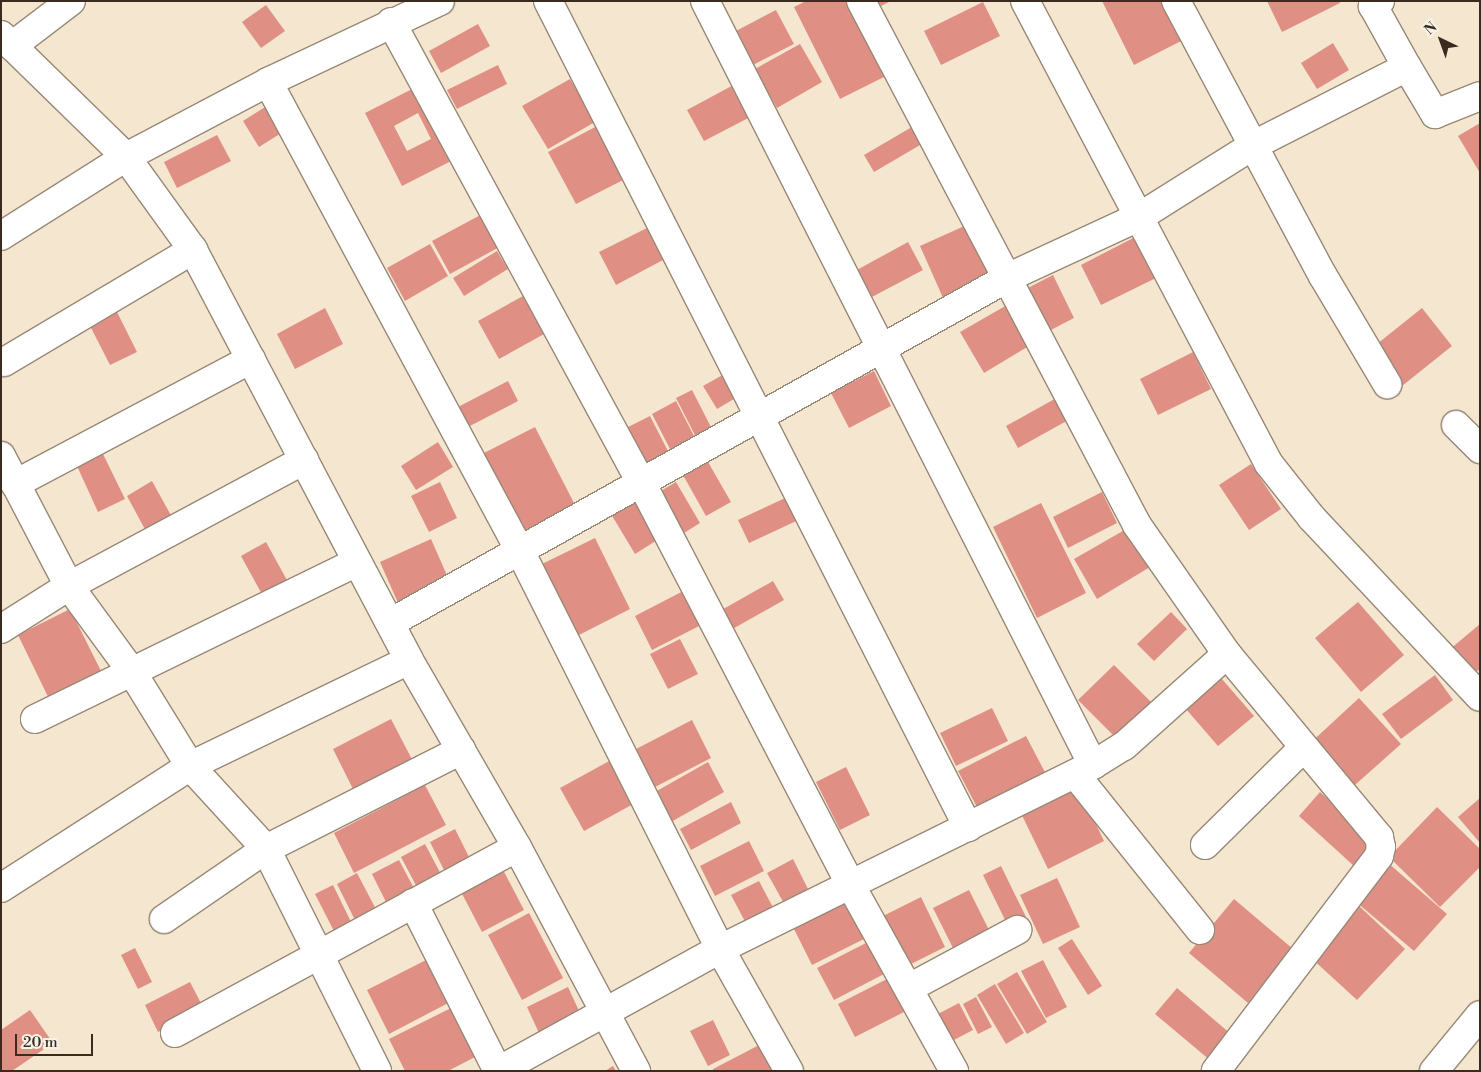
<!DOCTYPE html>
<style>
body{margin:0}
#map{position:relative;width:1481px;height:1072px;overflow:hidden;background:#f4e6cf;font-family:"Libre Bodoni",serif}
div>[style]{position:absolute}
.building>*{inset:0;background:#e08f85}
.roads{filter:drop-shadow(1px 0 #988876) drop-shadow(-1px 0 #988876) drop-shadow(0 1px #988876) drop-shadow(0 -1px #988876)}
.minor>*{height:28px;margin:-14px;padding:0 14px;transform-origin:14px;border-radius:14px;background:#fff}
span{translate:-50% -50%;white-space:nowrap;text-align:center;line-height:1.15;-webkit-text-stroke:4px #f7f3e8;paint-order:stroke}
.frame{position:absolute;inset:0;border:2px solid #3b2a1e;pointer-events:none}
.north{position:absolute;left:1416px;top:15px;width:50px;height:50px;-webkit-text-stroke:4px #f7f3e8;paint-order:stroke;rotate:318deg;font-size:14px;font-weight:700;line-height:20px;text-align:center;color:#3b2a1e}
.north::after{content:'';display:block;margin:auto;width:18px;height:22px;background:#3b2a1e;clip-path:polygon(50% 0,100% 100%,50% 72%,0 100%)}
.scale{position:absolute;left:15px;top:1034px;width:78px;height:22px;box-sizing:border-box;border:2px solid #3b2a1e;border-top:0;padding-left:6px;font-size:15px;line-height:18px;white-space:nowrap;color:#3b2a1e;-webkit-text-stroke:4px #f7f3e8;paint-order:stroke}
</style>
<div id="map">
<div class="building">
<i style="clip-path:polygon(806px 1px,859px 1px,894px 72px,840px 99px,794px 7px)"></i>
<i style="clip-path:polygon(878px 1px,891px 1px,881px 6px)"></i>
<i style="clip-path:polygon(1102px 1px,1171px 1px,1189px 37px,1134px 65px)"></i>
<i style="clip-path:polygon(1267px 1px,1339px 1px,1340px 3px,1282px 32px)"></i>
<i style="clip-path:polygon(983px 2px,1000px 36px,941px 65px,924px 31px)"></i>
<i style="clip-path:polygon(266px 5px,285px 31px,261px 48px,242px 22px)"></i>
<i style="clip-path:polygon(776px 10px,794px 44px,751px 66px,734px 32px)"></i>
<i style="clip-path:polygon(478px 24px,490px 46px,441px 73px,429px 51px)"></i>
<i style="clip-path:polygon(1333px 43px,1349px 70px,1317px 89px,1301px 63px)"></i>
<i style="clip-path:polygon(800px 44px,822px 82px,777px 108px,755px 69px)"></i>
<i style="clip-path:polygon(498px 65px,507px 84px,457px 109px,447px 90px)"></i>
<i style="clip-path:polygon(570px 79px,595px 122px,548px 149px,522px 106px)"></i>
<i style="clip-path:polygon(739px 82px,756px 114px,704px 141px,687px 110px)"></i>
<i style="clip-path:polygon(evenodd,422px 84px,459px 157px,402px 186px,365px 113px,422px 84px,418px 113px,431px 139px,407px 151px,394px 126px,418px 113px)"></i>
<i style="clip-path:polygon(270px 104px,286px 130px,259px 147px,243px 121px)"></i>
<i style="clip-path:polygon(1480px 123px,1480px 173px,1458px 136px)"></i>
<i style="clip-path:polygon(917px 124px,927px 141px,874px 172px,864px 155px)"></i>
<i style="clip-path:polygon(597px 126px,625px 179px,576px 204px,548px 152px)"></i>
<i style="clip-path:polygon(217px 135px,231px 161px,177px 188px,164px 162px)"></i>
<i style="clip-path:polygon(486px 212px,503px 245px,450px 274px,432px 241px)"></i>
<i style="clip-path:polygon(971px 223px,995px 277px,944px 300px,920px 246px)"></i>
<i style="clip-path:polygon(647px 228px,663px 260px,616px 285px,599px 252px)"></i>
<i style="clip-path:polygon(1139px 235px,1160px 276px,1101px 305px,1081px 265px)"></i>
<i style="clip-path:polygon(908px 242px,923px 270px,870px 298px,855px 271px)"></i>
<i style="clip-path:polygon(430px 244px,448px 276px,405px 301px,387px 268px)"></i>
<i style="clip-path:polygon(497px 251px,508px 269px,464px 296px,453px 278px)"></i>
<i style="clip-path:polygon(1053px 275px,1074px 318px,1045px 333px,1024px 290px)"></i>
<i style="clip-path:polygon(532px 291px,553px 329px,499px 359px,478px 321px)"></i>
<i style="clip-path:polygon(1014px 301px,1037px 341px,984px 373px,960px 332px)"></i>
<i style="clip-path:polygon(114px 306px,137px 352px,110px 365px,87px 320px)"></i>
<i style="clip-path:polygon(325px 308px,343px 344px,295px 369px,277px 334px)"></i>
<i style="clip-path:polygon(1422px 308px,1452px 346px,1402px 386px,1372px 348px)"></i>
<i style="clip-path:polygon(1193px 352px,1211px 389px,1158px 415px,1140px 379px)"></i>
<i style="clip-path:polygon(874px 371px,891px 406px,849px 428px,831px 393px)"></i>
<i style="clip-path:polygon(726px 373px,739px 396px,717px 409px,703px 386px)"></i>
<i style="clip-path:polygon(508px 381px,518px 401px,466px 428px,456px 408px)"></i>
<i style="clip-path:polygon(692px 390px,713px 431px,697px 439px,676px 398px)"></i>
<i style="clip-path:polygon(1060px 396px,1072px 418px,1018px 448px,1006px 426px)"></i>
<i style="clip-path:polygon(676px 401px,695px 438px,671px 451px,652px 414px)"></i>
<i style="clip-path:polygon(650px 416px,669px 453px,642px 468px,622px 430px)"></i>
<i style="clip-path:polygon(535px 427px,575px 505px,520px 533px,480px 455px)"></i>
<i style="clip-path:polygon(438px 442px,453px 467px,416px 490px,401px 466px)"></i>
<i style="clip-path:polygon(103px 454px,125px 499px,98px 512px,77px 466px)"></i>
<i style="clip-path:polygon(708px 462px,731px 502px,706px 516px,683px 475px)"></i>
<i style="clip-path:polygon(1251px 464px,1281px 509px,1249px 530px,1219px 485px)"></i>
<i style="clip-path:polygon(152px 481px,173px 519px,147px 533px,127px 496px)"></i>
<i style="clip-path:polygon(440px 482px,457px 518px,429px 532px,411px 496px)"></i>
<i style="clip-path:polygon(676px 482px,700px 523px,684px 533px,659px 492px)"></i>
<i style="clip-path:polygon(1102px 492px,1117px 523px,1068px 548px,1053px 517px)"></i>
<i style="clip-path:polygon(796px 493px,807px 516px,749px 543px,738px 520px)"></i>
<i style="clip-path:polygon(638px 498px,662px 537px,635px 554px,611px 514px)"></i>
<i style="clip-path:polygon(1041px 503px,1086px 593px,1037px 618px,993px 527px)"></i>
<i style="clip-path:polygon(1128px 528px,1150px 567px,1097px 599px,1074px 559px)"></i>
<i style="clip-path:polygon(595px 538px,630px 609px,577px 636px,542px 564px)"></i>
<i style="clip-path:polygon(431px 539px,449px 580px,398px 603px,380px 562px)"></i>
<i style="clip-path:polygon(266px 542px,288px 582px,263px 596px,241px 556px)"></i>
<i style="clip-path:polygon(773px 581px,784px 600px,729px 631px,718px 612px)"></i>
<i style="clip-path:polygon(689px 588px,707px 622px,652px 650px,635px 616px)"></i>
<i style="clip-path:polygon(1358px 602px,1404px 655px,1361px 692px,1315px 638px)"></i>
<i style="clip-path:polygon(70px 609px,106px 681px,53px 707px,18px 635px)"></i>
<i style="clip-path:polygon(1171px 612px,1187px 629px,1154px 661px,1137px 644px)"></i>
<i style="clip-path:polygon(1480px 624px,1480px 669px,1471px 676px,1449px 650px)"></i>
<i style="clip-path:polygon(680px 639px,698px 674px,668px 689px,650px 654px)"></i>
<i style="clip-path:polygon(1114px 665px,1155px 706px,1119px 741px,1078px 700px)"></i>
<i style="clip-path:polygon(1215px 671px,1254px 716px,1218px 746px,1179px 701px)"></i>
<i style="clip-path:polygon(1435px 675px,1453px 700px,1401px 739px,1382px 714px)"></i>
<i style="clip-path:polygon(1359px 698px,1401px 744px,1347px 792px,1306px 747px)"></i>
<i style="clip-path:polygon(992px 708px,1008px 741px,956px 766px,940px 733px)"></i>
<i style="clip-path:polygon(391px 719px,418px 771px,359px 801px,333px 749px)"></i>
<i style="clip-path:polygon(692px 720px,711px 758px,655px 787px,636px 749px)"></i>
<i style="clip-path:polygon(1026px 736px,1048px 778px,980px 813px,958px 771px)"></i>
<i style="clip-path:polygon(611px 760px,635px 803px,584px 831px,560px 788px)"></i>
<i style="clip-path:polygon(708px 762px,724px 792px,671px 822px,655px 792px)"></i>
<i style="clip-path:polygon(846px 767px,870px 815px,840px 830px,816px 782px)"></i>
<i style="clip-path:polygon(1075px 780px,1104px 841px,1048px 869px,1018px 807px)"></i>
<i style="clip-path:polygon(425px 785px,446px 825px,354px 873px,334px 833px)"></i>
<i style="clip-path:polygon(1320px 792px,1375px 842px,1354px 866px,1299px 816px)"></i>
<i style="clip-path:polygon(1480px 798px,1480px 843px,1458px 817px)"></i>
<i style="clip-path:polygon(731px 802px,741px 823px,691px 850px,680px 829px)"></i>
<i style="clip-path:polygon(1437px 807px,1480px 849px,1480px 867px,1440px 907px,1389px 857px)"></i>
<i style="clip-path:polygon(455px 829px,473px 865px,448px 878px,430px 842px)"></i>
<i style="clip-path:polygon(749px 841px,764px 871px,715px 896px,700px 866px)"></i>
<i style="clip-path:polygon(425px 844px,444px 880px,420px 893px,401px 857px)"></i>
<i style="clip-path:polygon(793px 859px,814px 901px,790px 914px,767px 873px)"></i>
<i style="clip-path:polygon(399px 860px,418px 896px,390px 910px,372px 874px)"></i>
<i style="clip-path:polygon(1388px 863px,1447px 914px,1414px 951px,1355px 901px)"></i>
<i style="clip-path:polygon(500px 864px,524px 910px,482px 932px,458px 886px)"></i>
<i style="clip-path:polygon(1001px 866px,1026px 917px,1008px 926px,983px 875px)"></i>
<i style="clip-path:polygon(357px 873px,379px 915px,358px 926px,337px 884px)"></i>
<i style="clip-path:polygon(1057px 878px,1080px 927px,1043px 944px,1020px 895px)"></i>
<i style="clip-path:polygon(759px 881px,777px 915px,749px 929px,731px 895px)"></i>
<i style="clip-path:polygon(333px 885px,353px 926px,336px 935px,315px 894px)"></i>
<i style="clip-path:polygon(969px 890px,993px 938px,957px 956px,933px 908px)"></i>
<i style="clip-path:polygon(921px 897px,945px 947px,907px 966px,883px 916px)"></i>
<i style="clip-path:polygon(1234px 899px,1293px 949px,1248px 1003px,1189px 953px)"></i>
<i style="clip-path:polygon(846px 902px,864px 939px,812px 965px,794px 929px)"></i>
<i style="clip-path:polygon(1357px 904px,1405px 949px,1357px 1000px,1309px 956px)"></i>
<i style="clip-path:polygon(529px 913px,563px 978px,522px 1000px,488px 935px)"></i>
<i style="clip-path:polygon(1072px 939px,1102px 986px,1088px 995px,1058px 948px)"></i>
<i style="clip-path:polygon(868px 942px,884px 974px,834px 1000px,817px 968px)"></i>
<i style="clip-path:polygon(135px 948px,152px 982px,138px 989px,121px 955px)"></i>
<i style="clip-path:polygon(430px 958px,452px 1001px,389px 1034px,367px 990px)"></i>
<i style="clip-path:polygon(1043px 960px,1067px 1007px,1046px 1018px,1021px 971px)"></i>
<i style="clip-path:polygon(1017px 972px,1047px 1022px,1027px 1034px,997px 984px)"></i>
<i style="clip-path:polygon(887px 979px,904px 1012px,855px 1037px,838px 1004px)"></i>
<i style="clip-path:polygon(190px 982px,204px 1009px,158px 1032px,145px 1005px)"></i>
<i style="clip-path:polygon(995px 984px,1024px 1033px,1006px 1044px,977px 995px)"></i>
<i style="clip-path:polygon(568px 987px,580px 1013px,539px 1033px,527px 1007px)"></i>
<i style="clip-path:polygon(1177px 988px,1232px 1035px,1211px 1061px,1155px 1014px)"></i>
<i style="clip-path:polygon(976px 997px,992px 1027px,978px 1034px,963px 1004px)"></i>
<i style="clip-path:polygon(959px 1003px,973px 1030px,950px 1042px,936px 1015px)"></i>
<i style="clip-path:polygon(451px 1008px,475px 1057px,448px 1071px,405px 1071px,389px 1039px)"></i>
<i style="clip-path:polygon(30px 1010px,53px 1043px,12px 1071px,1px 1071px,1px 1030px)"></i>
<i style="clip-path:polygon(713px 1020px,730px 1055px,708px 1066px,690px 1031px)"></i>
<i style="clip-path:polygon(763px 1043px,778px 1071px,713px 1071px,713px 1069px)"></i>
<i style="clip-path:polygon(613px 1066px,616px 1071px,605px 1071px)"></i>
</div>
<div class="roads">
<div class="minor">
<i style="left:548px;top:1px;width:927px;rotate:63.05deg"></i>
<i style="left:705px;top:1px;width:857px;rotate:63.08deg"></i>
<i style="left:861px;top:1px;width:592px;rotate:62.22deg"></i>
<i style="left:1137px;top:525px;width:157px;rotate:55.1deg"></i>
<i style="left:1227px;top:654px;width:238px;rotate:50.3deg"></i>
<i style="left:1379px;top:837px;width:10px;rotate:79deg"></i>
<i style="left:1381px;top:847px;width:9px;rotate:103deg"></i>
<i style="left:1379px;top:856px;width:270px;rotate:127.2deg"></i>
<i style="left:1025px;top:1px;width:523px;rotate:62.21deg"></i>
<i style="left:1269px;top:464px;width:69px;rotate:51.5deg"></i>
<i style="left:1312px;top:518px;width:245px;rotate:46.8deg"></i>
<i style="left:1176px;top:1px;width:312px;rotate:61.9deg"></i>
<i style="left:1323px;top:276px;width:126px;rotate:59.3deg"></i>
<i style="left:1380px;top:1px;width:9px;rotate:144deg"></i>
<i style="left:1373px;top:6px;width:70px;rotate:60.9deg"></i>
<i style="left:391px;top:22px;width:526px;rotate:61.49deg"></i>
<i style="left:642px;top:484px;width:451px;rotate:62.5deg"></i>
<i style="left:850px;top:884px;width:214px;rotate:60.9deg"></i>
<i style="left:1px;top:35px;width:175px;rotate:44.3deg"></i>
<i style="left:126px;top:157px;width:115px;rotate:54.2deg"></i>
<i style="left:193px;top:250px;width:463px;rotate:62.2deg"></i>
<i style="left:409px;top:660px;width:216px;rotate:60deg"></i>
<i style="left:517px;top:847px;width:254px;rotate:62deg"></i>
<i style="left:12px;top:46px;width:74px;rotate:-37.3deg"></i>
<i style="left:268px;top:82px;width:532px;rotate:61.75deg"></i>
<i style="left:520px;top:551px;width:445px;rotate:63.3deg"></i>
<i style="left:720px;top:949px;width:140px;rotate:60.5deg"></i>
<i style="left:1px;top:236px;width:148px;rotate:-32.3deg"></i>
<i style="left:126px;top:157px;width:161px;rotate:-27.8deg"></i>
<i style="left:268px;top:82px;width:190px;rotate:-25.2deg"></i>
<i style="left:4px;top:362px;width:220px;rotate:-30.7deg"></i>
<i style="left:1456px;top:425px;width:34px;rotate:45deg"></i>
<i style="left:1px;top:456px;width:147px;rotate:62.4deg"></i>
<i style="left:69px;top:586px;width:107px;rotate:53.8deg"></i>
<i style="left:132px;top:672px;width:110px;rotate:58.3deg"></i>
<i style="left:190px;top:766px;width:113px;rotate:47.5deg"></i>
<i style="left:266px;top:849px;width:248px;rotate:63.4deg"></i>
<i style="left:15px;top:484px;width:267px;rotate:-27.9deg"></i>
<i style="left:390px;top:623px;width:709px;rotate:-29.2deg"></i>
<i style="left:1009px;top:277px;width:145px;rotate:-24.8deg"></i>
<i style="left:1141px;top:216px;width:131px;rotate:-32.2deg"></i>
<i style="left:1252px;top:146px;width:174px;rotate:-27deg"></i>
<i style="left:1407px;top:67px;width:55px;rotate:59.2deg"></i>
<i style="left:1435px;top:114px;width:48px;rotate:-21.8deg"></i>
<i style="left:1px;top:629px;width:80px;rotate:-32.3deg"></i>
<i style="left:69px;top:586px;width:267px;rotate:-28.2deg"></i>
<i style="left:35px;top:719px;width:358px;rotate:-26deg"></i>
<i style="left:1075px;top:774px;width:200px;rotate:51.3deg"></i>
<i style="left:1205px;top:845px;width:139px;rotate:-44.7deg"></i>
<i style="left:1px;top:888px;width:225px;rotate:-32.8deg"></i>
<i style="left:190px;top:766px;width:243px;rotate:-25.8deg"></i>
<i style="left:413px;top:903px;width:188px;rotate:63.2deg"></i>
<i style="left:164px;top:919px;width:124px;rotate:-34.5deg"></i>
<i style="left:266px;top:849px;width:219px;rotate:-26.9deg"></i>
<i style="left:909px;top:988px;width:123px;rotate:-28.2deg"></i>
<i style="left:175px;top:1033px;width:389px;rotate:-28.5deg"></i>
<i style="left:498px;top:1071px;width:253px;rotate:-28.8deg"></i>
<i style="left:720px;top:949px;width:416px;rotate:-26.3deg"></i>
<i style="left:1093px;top:765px;width:36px;rotate:-32deg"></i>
<i style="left:1124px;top:746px;width:138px;rotate:-41.8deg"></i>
<i style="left:1434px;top:1071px;width:72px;rotate:-50.6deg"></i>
</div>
</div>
<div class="frame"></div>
<div class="north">N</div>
<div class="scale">20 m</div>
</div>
